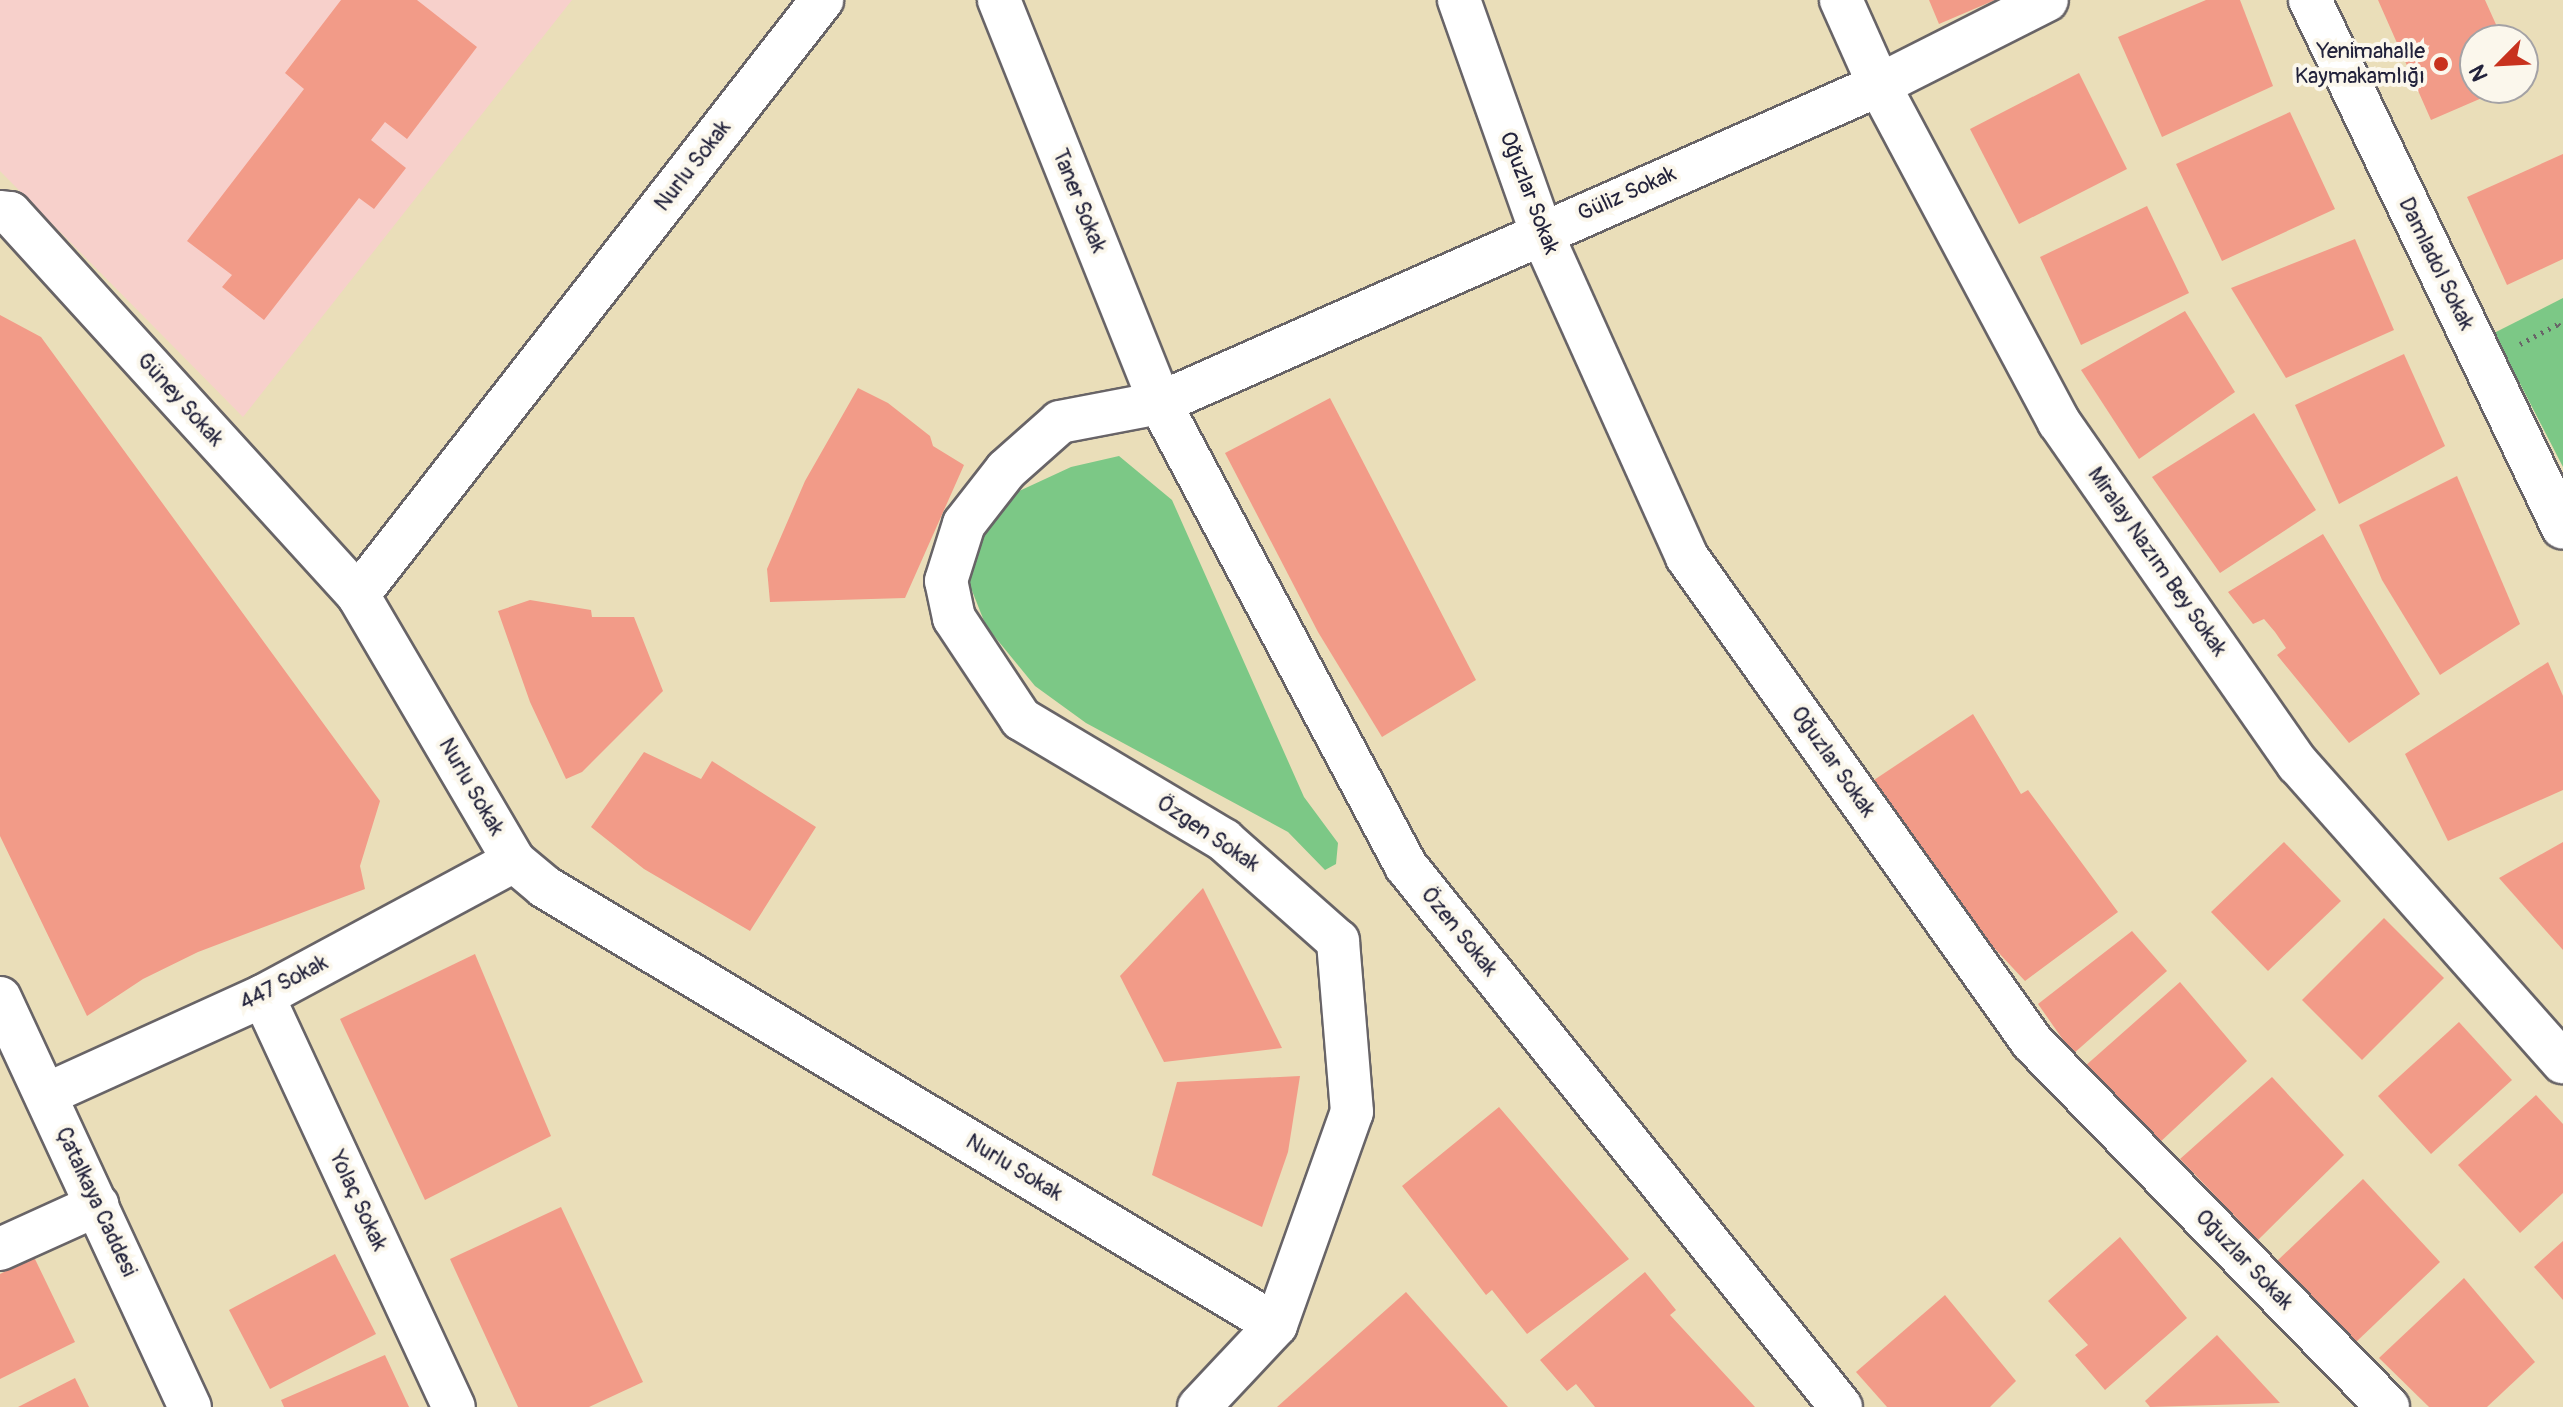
<!DOCTYPE html>
<meta charset="utf-8">
<style>
body{margin:0}
#map{position:relative;width:2563px;height:1407px;overflow:hidden;background:#eadeb9;font-family:Pangolin,sans-serif}
div>[style]{position:absolute}
.built>*{inset:0;background:#f7d0cb}
.green>*{inset:0;background:#7cc886}
.building>*{inset:0;background:#f29b88}
.path>*{height:5px;margin-top:-2.5px;transform-origin:0;background:repeating-linear-gradient(90deg,#686467 0 2px,transparent 0 8px)}
.roads{filter:drop-shadow(2px 0 #686467) drop-shadow(-2px 0 #686467) drop-shadow(0 2px #686467) drop-shadow(0 -2px #686467)}
.street>*{height:42px;margin:-21px;padding:0 21px;transform-origin:21px;border-radius:21px;background:#fff}
.dots>*{width:22px;height:22px;translate:-50% -50%;box-sizing:border-box;border:4px solid #fbf7ec;border-radius:50%}
span{translate:-50% -50%;white-space:nowrap;text-align:center;line-height:1.15;-webkit-text-stroke:8px #fbf7ec;paint-order:stroke}
.poi-label{font-size:22px;color:#22223b}
.right{translate:-100% -50%;text-align:right}
.street-label{font-size:22px;color:#22223b}
.north{position:absolute;left:2459px;top:24px;width:80px;height:80px;box-sizing:border-box;background:#fbf7ec;border:2px solid #a4a2a5;border-radius:50%;rotate:246deg;font-size:22px;font-weight:700;line-height:32px;text-align:center;color:#22223b}
.north::after{content:'';display:block;margin:auto;width:28px;height:36px;background:#c8321e;clip-path:polygon(50% 0,100% 100%,50% 72%,0 100%)}
</style>
<div id="map">
<div class="built">
<i style="clip-path:polygon(0 0,572px 0,243px 417px,0 171px)"></i>
</div>
<div class="green">
<i style="clip-path:polygon(2563px 298px,2563px 467px,2494px 333px)"></i>
<i style="clip-path:polygon(1119px 456px,1172px 500px,1304px 797px,1338px 843px,1336px 864px,1325px 870px,1288px 832px,1086px 723px,1035px 686px,986px 626px,967px 578px,987px 524px,1017px 492px,1071px 467px)"></i>
</div>
<div class="building">
<i style="clip-path:polygon(341px 0,417px 0,477px 47px,407px 139px,385px 122px,371px 140px,406px 168px,374px 209px,359px 198px,264px 320px,222px 287px,232px 275px,187px 241px,304px 89px,285px 73px)"></i>
<i style="clip-path:polygon(1929px 0,1995px 0,1939px 24px)"></i>
<i style="clip-path:polygon(2206px 0,2240px 0,2273px 86px,2162px 137px,2118px 37px)"></i>
<i style="clip-path:polygon(2378px 0,2485px 0,2503px 40px,2475px 40px,2475px 88px,2505px 88px,2431px 120px)"></i>
<i style="clip-path:polygon(2079px 73px,2127px 169px,2019px 224px,1970px 129px)"></i>
<i style="clip-path:polygon(2290px 112px,2335px 209px,2222px 261px,2176px 164px)"></i>
<i style="clip-path:polygon(2563px 154px,2563px 259px,2507px 285px,2467px 197px)"></i>
<i style="clip-path:polygon(2147px 206px,2189px 293px,2081px 345px,2040px 257px)"></i>
<i style="clip-path:polygon(2355px 239px,2394px 330px,2286px 378px,2231px 288px)"></i>
<i style="clip-path:polygon(2185px 311px,2235px 392px,2139px 459px,2081px 370px)"></i>
<i style="clip-path:polygon(0 315px,41px 337px,380px 801px,360px 866px,365px 889px,198px 952px,143px 979px,87px 1016px,0 836px)"></i>
<i style="clip-path:polygon(2404px 354px,2445px 446px,2339px 504px,2295px 405px)"></i>
<i style="clip-path:polygon(858px 388px,888px 403px,930px 436px,933px 446px,964px 465px,905px 598px,770px 602px,767px 569px,805px 481px)"></i>
<i style="clip-path:polygon(1330px 398px,1476px 680px,1382px 737px,1318px 632px,1225px 453px)"></i>
<i style="clip-path:polygon(2254px 413px,2316px 510px,2220px 573px,2152px 477px)"></i>
<i style="clip-path:polygon(2457px 476px,2520px 624px,2440px 675px,2382px 580px,2359px 525px)"></i>
<i style="clip-path:polygon(2323px 534px,2420px 694px,2349px 743px,2277px 655px,2286px 648px,2275px 632px,2264px 619px,2253px 624px,2228px 592px)"></i>
<i style="clip-path:polygon(530px 600px,591px 610px,592px 617px,634px 617px,663px 691px,582px 772px,566px 779px,530px 702px,498px 611px)"></i>
<i style="clip-path:polygon(2548px 662px,2563px 696px,2563px 790px,2448px 841px,2405px 754px)"></i>
<i style="clip-path:polygon(1973px 714px,2021px 794px,2028px 790px,2118px 912px,2025px 981px,1970px 922px,1868px 784px)"></i>
<i style="clip-path:polygon(644px 752px,701px 779px,712px 761px,816px 827px,750px 931px,644px 869px,591px 827px)"></i>
<i style="clip-path:polygon(2284px 842px,2341px 901px,2268px 971px,2211px 912px)"></i>
<i style="clip-path:polygon(2563px 842px,2563px 950px,2499px 878px)"></i>
<i style="clip-path:polygon(1203px 888px,1282px 1048px,1164px 1062px,1120px 976px)"></i>
<i style="clip-path:polygon(2384px 918px,2444px 978px,2362px 1060px,2302px 1000px)"></i>
<i style="clip-path:polygon(2132px 931px,2167px 971px,2073px 1054px,2038px 1004px)"></i>
<i style="clip-path:polygon(475px 954px,551px 1136px,425px 1200px,340px 1019px)"></i>
<i style="clip-path:polygon(2180px 982px,2247px 1061px,2158px 1144px,2084px 1067px)"></i>
<i style="clip-path:polygon(2459px 1022px,2512px 1080px,2431px 1154px,2378px 1096px)"></i>
<i style="clip-path:polygon(1300px 1076px,1288px 1152px,1262px 1227px,1152px 1175px,1177px 1082px)"></i>
<i style="clip-path:polygon(2272px 1077px,2344px 1155px,2258px 1240px,2180px 1159px)"></i>
<i style="clip-path:polygon(2536px 1095px,2563px 1124px,2563px 1193px,2520px 1233px,2458px 1165px)"></i>
<i style="clip-path:polygon(1499px 1107px,1629px 1259px,1527px 1334px,1492px 1290px,1486px 1295px,1402px 1186px)"></i>
<i style="clip-path:polygon(2363px 1179px,2440px 1262px,2355px 1343px,2276px 1262px)"></i>
<i style="clip-path:polygon(561px 1207px,643px 1382px,589px 1407px,518px 1407px,450px 1259px)"></i>
<i style="clip-path:polygon(2120px 1237px,2187px 1318px,2105px 1390px,2075px 1355px,2088px 1345px,2048px 1301px)"></i>
<i style="clip-path:polygon(2563px 1241px,2563px 1300px,2534px 1267px)"></i>
<i style="clip-path:polygon(335px 1254px,376px 1334px,270px 1389px,229px 1310px)"></i>
<i style="clip-path:polygon(34px 1257px,75px 1342px,0 1379px,0 1274px)"></i>
<i style="clip-path:polygon(1645px 1272px,1676px 1310px,1670px 1315px,1755px 1407px,1595px 1407px,1576px 1384px,1567px 1391px,1540px 1360px)"></i>
<i style="clip-path:polygon(2464px 1278px,2535px 1362px,2487px 1407px,2429px 1407px,2379px 1358px)"></i>
<i style="clip-path:polygon(1406px 1292px,1508px 1407px,1277px 1407px)"></i>
<i style="clip-path:polygon(1945px 1295px,2016px 1381px,1990px 1407px,1887px 1407px,1856px 1372px)"></i>
<i style="clip-path:polygon(2217px 1335px,2280px 1403px,2150px 1407px,2145px 1401px)"></i>
<i style="clip-path:polygon(385px 1355px,409px 1407px,284px 1407px,281px 1400px)"></i>
<i style="clip-path:polygon(75px 1378px,89px 1407px,18px 1407px)"></i>
</div>
<div class="path">
<i style="left:2520px;top:344px;width:43px;rotate:-27.8deg"></i>
<i style="left:2558px;top:324px;width:7px;rotate:45deg"></i>
</div>
<div class="roads">
<div class="street">
<i style="left:999px;top:0;width:434px;rotate:68.2deg"></i>
<i style="left:1160px;top:403px;width:524px;rotate:62.02deg"></i>
<i style="left:1406px;top:866px;width:694px;rotate:51.2deg"></i>
<i style="left:1459px;top:0;width:246px;rotate:70.5deg"></i>
<i style="left:1541px;top:232px;width:356px;rotate:65.8deg"></i>
<i style="left:1687px;top:557px;width:595px;rotate:54.57deg"></i>
<i style="left:2032px;top:1042px;width:510px;rotate:45.72deg"></i>
<i style="left:1841px;top:0;width:93px;rotate:65.9deg"></i>
<i style="left:1879px;top:85px;width:382px;rotate:61.9deg"></i>
<i style="left:2059px;top:422px;width:417px;rotate:55.1deg"></i>
<i style="left:2298px;top:764px;width:399px;rotate:48.4deg"></i>
<i style="left:2310px;top:0;width:585px;rotate:64.4deg"></i>
<i style="left:0;top:212px;width:10px;rotate:6deg"></i>
<i style="left:10px;top:213px;width:517px;rotate:47.67deg"></i>
<i style="left:358px;top:595px;width:308px;rotate:59.6deg"></i>
<i style="left:514px;top:861px;width:40px;rotate:40deg"></i>
<i style="left:545px;top:887px;width:852px;rotate:30.93deg"></i>
<i style="left:358px;top:595px;width:755px;rotate:-52.05deg"></i>
<i style="left:263px;top:996px;width:453px;rotate:65.1deg"></i>
<i style="left:0;top:998px;width:451px;rotate:65.1deg"></i>
<i style="left:47px;top:1094px;width:237px;rotate:-24.4deg"></i>
<i style="left:263px;top:996px;width:285px;rotate:-28.3deg"></i>
<i style="left:0;top:1249px;width:107px;rotate:-24.4deg"></i>
<i style="left:1199px;top:1407px;width:112px;rotate:-46.8deg"></i>
<i style="left:1276px;top:1325px;width:226px;rotate:-70.4deg"></i>
<i style="left:1352px;top:1112px;width:172px;rotate:-94.7deg"></i>
<i style="left:1338px;top:941px;width:152px;rotate:-138.5deg"></i>
<i style="left:1224px;top:840px;width:236px;rotate:-149.2deg"></i>
<i style="left:1021px;top:719px;width:121px;rotate:-123.6deg"></i>
<i style="left:954px;top:618px;width:38px;rotate:-102deg"></i>
<i style="left:946px;top:581px;width:60px;rotate:-72.5deg"></i>
<i style="left:964px;top:524px;width:68px;rotate:-52.1deg"></i>
<i style="left:1006px;top:470px;width:72px;rotate:-41.6deg"></i>
<i style="left:1060px;top:422px;width:102px;rotate:-10.8deg"></i>
<i style="left:1160px;top:403px;width:786px;rotate:-23.86deg"></i>
<i style="left:1879px;top:85px;width:188px;rotate:-26.8deg"></i>
</div>
</div>
<div class="dots">
<i style="left:2441px;top:64px;background:#c8321e"></i>
</div>
<div class="poi-label">
<span class="right" style="left:2425px;top:64px">Yenimahalle<br>Kaymakamlığı</span>
</div>
<div class="street-label">
<span style="left:693px;top:166px;rotate:-52deg">Nurlu Sokak</span>
<span style="left:1529px;top:193px;rotate:69deg">Oğuzlar Sokak</span>
<span style="left:1627px;top:194px;rotate:-24deg">Güliz Sokak</span>
<span style="left:1079px;top:201px;rotate:68deg">Taner Sokak</span>
<span style="left:2436px;top:264px;rotate:64deg">Damladol Sokak</span>
<span style="left:180px;top:400px;rotate:48deg">Güney Sokak</span>
<span style="left:2157px;top:562px;rotate:55deg">Miralay Nazım Bey Sokak</span>
<span style="left:1833px;top:762px;rotate:55deg">Oğuzlar Sokak</span>
<span style="left:471px;top:787px;rotate:60deg">Nurlu Sokak</span>
<span style="left:1208px;top:834px;rotate:34deg">Özgen Sokak</span>
<span style="left:1459px;top:932px;rotate:51deg">Özen Sokak</span>
<span style="left:284px;top:983px;rotate:-27deg">447 Sokak</span>
<span style="left:1014px;top:1168px;rotate:31deg">Nurlu Sokak</span>
<span style="left:358px;top:1201px;rotate:65deg">Yolaç Sokak</span>
<span style="left:96px;top:1202px;rotate:65deg">Çatalkaya Caddesi</span>
<span style="left:2244px;top:1260px;rotate:46deg">Oğuzlar Sokak</span>
</div>
<div class="north">N</div>
</div>
